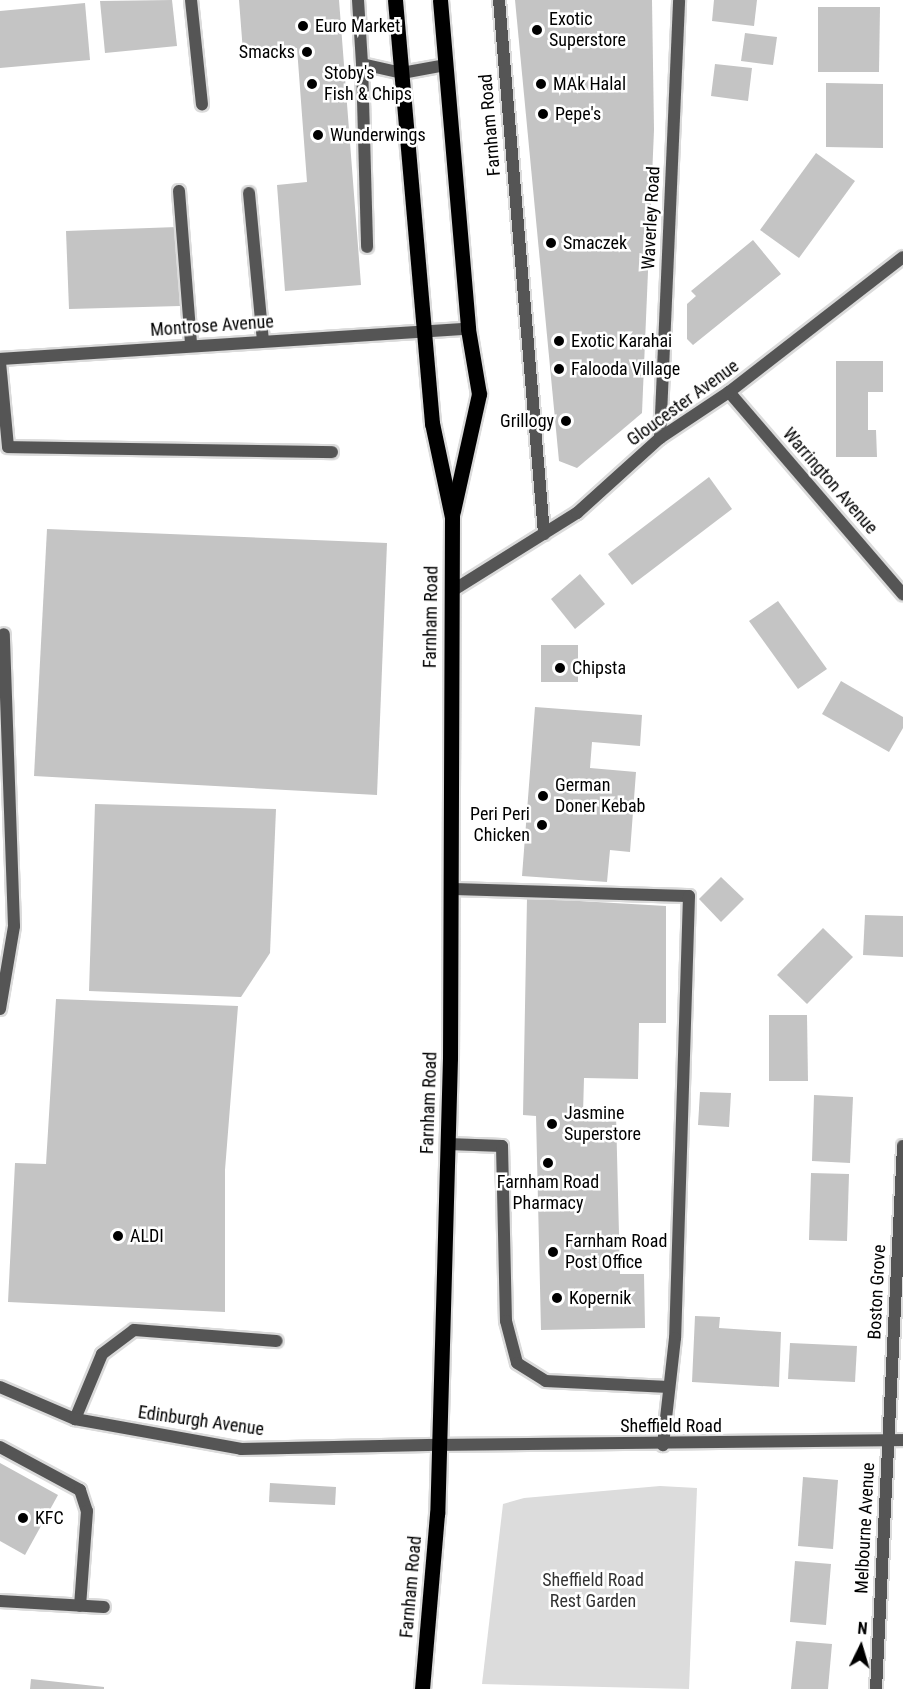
<!DOCTYPE html>
<style>
body{margin:0}
#map{position:relative;width:903px;height:1689px;overflow:hidden;background:#fff;font-family:"Roboto Condensed",sans-serif}
div>[style]{position:absolute}
.green>*{inset:0;background:#dcdcdc}
.building>*{inset:0;background:#c4c4c4}
.roads{filter:drop-shadow(2px 0 #dbdbdb) drop-shadow(-2px 0 #dbdbdb) drop-shadow(0 2px #dbdbdb) drop-shadow(0 -2px #dbdbdb)}
.service>*{height:12px;margin:-6px;padding:0 6px;transform-origin:6px;border-radius:6px;background:#555}
.minor>*{height:12px;margin:-6px;padding:0 6px;transform-origin:6px;border-radius:6px;background:#555}
.tertiary>*{height:12px;margin:-6px;padding:0 6px;transform-origin:6px;border-radius:6px;background:#555}
.primary>*{height:15px;margin:-7.5px;padding:0 7.5px;transform-origin:7.5px;border-radius:7.5px;background:#000}
.dots>*{width:16px;height:16px;translate:-50% -50%;box-sizing:border-box;border:3px solid #fff;border-radius:50%}
span{translate:-50% -50%;white-space:nowrap;text-align:center;line-height:1.15;-webkit-text-stroke:5px #fff;paint-order:stroke}
.poi-label{font-size:18px;color:#000}
.left{translate:0 -50%;text-align:left}
.right{translate:-100% -50%;text-align:right}
.street-label{font-size:18px;color:#000}
.park-label{font-size:18px;color:#333}
.north{position:absolute;left:831px;top:1617px;width:60px;height:60px;-webkit-text-stroke:4px #fff;paint-order:stroke;rotate:5deg;font-size:16px;font-weight:700;line-height:24px;text-align:center;color:#000}
.north::after{content:'';display:block;margin:auto;width:21px;height:27px;background:#000;clip-path:polygon(50% 0,100% 100%,50% 72%,0 100%)}
</style>
<div id="map">
<div class="green">
<i style="clip-path:polygon(660px 1486px,697px 1488px,689px 1689px,482px 1684px,503px 1504px,524px 1498px)"></i>
</div>
<div class="building">
<i style="clip-path:polygon(172px 0,177px 46px,105px 53px,100px 1px)"></i>
<i style="clip-path:polygon(239px 0,339px 0,361px 285px,285px 291px,277px 185px,307px 182px,297px 48px,243px 52px)"></i>
<i style="clip-path:polygon(515px 0,652px 0,654px 130px,642px 413px,577px 468px,559px 461px)"></i>
<i style="clip-path:polygon(714px 0,757px 0,754px 26px,712px 21px)"></i>
<i style="clip-path:polygon(85px 3px,90px 60px,0 68px,0 11px)"></i>
<i style="clip-path:polygon(818px 7px,880px 7px,879px 72px,818px 72px)"></i>
<i style="clip-path:polygon(745px 33px,777px 37px,773px 65px,741px 61px)"></i>
<i style="clip-path:polygon(715px 64px,752px 68px,748px 101px,711px 96px)"></i>
<i style="clip-path:polygon(826px 83px,883px 84px,883px 148px,826px 147px)"></i>
<i style="clip-path:polygon(816px 153px,855px 181px,799px 258px,760px 230px)"></i>
<i style="clip-path:polygon(177px 227px,180px 306px,69px 309px,66px 231px)"></i>
<i style="clip-path:polygon(753px 240px,781px 274px,693px 345px,687px 339px,687px 304px,696px 296px,691px 291px)"></i>
<i style="clip-path:polygon(836px 361px,883px 361px,883px 392px,868px 392px,868px 430px,876px 430px,877px 457px,836px 457px)"></i>
<i style="clip-path:polygon(709px 477px,732px 509px,632px 585px,608px 554px)"></i>
<i style="clip-path:polygon(47px 529px,387px 543px,377px 795px,34px 776px)"></i>
<i style="clip-path:polygon(580px 574px,605px 604px,575px 629px,551px 599px)"></i>
<i style="clip-path:polygon(778px 601px,827px 669px,798px 689px,749px 621px)"></i>
<i style="clip-path:polygon(541px 645px,578px 645px,578px 682px,541px 682px)"></i>
<i style="clip-path:polygon(841px 681px,903px 717px,903px 728px,889px 752px,822px 714px)"></i>
<i style="clip-path:polygon(535px 707px,642px 715px,640px 746px,592px 742px,590px 768px,636px 772px,630px 852px,610px 850px,607px 882px,522px 876px)"></i>
<i style="clip-path:polygon(95px 804px,276px 809px,270px 953px,241px 997px,89px 991px)"></i>
<i style="clip-path:polygon(721px 877px,744px 899px,721px 922px,699px 899px)"></i>
<i style="clip-path:polygon(527px 898px,666px 906px,666px 1023px,639px 1023px,638px 1079px,584px 1078px,583px 1114px,616px 1114px,620px 1274px,644px 1274px,645px 1328px,541px 1330px,536px 1116px,523px 1115px)"></i>
<i style="clip-path:polygon(865px 915px,903px 916px,903px 957px,863px 955px)"></i>
<i style="clip-path:polygon(823px 928px,853px 957px,807px 1004px,777px 975px)"></i>
<i style="clip-path:polygon(56px 999px,238px 1006px,225px 1170px,225px 1312px,8px 1302px,15px 1163px,46px 1164px)"></i>
<i style="clip-path:polygon(769px 1015px,807px 1015px,808px 1081px,769px 1081px)"></i>
<i style="clip-path:polygon(700px 1092px,731px 1093px,729px 1127px,698px 1125px)"></i>
<i style="clip-path:polygon(814px 1095px,853px 1097px,850px 1163px,812px 1161px)"></i>
<i style="clip-path:polygon(811px 1173px,849px 1174px,847px 1241px,809px 1240px)"></i>
<i style="clip-path:polygon(695px 1316px,720px 1317px,719px 1328px,781px 1332px,779px 1387px,692px 1382px)"></i>
<i style="clip-path:polygon(790px 1343px,857px 1346px,855px 1382px,788px 1379px)"></i>
<i style="clip-path:polygon(0 1463px,58px 1495px,25px 1555px,0 1541px)"></i>
<i style="clip-path:polygon(803px 1477px,838px 1480px,833px 1549px,798px 1546px)"></i>
<i style="clip-path:polygon(270px 1483px,336px 1487px,335px 1505px,269px 1502px)"></i>
<i style="clip-path:polygon(795px 1561px,831px 1564px,826px 1625px,790px 1622px)"></i>
<i style="clip-path:polygon(796px 1641px,832px 1644px,828px 1689px,791px 1689px)"></i>
<i style="clip-path:polygon(31px 1679px,104px 1687px,104px 1689px,30px 1689px)"></i>
</div>
<div class="roads">
<div class="service">
<i style="left:191px;top:0;width:105px;rotate:84deg"></i>
<i style="left:358px;top:0;width:64px;rotate:86.4deg"></i>
<i style="left:362px;top:64px;width:41px;rotate:12.7deg"></i>
<i style="left:402px;top:73px;width:45px;rotate:-10.3deg"></i>
<i style="left:499px;top:0;width:536px;rotate:85.18deg"></i>
<i style="left:362px;top:64px;width:183px;rotate:88.4deg"></i>
<i style="left:179px;top:191px;width:154px;rotate:85.5deg"></i>
<i style="left:249px;top:193px;width:148px;rotate:84.6deg"></i>
<i style="left:0;top:362px;width:85px;rotate:84.6deg"></i>
<i style="left:8px;top:447px;width:324px;rotate:0.9deg"></i>
<i style="left:660px;top:438px;width:438px;rotate:-87.5deg"></i>
<i style="left:451px;top:889px;width:238px;rotate:1.7deg"></i>
<i style="left:689px;top:896px;width:442px;rotate:91.8deg"></i>
<i style="left:675px;top:1338px;width:108px;rotate:96.4deg"></i>
<i style="left:0;top:1009px;width:84px;rotate:-80.4deg"></i>
<i style="left:14px;top:926px;width:292px;rotate:-92deg"></i>
<i style="left:448px;top:1144px;width:54px;rotate:2.1deg"></i>
<i style="left:502px;top:1146px;width:175px;rotate:88.7deg"></i>
<i style="left:506px;top:1321px;width:43px;rotate:75.3deg"></i>
<i style="left:517px;top:1363px;width:34px;rotate:32deg"></i>
<i style="left:546px;top:1381px;width:122px;rotate:2.8deg"></i>
<i style="left:75px;top:1419px;width:70px;rotate:-67.4deg"></i>
<i style="left:102px;top:1354px;width:40px;rotate:-37deg"></i>
<i style="left:134px;top:1330px;width:143px;rotate:4.4deg"></i>
<i style="left:0;top:1447px;width:91px;rotate:28.3deg"></i>
<i style="left:80px;top:1490px;width:22px;rotate:72deg"></i>
<i style="left:87px;top:1511px;width:95px;rotate:94.2deg"></i>
<i style="left:0;top:1601px;width:104px;rotate:3.3deg"></i>
</div>
<div class="minor">
<i style="left:0;top:359px;width:469px;rotate:-3.7deg"></i>
<i style="left:729px;top:392px;width:267px;rotate:49.3deg"></i>
<i style="left:452px;top:591px;width:147px;rotate:-32deg"></i>
<i style="left:577px;top:513px;width:112px;rotate:-42.1deg"></i>
<i style="left:660px;top:438px;width:83px;rotate:-33.7deg"></i>
<i style="left:729px;top:392px;width:220px;rotate:-37.8deg"></i>
<i style="left:439px;top:1445px;width:464px;rotate:-0.6deg"></i>
<i style="left:876px;top:1689px;width:544px;rotate:-87.15deg"></i>
</div>
<div class="tertiary">
<i style="left:0;top:1387px;width:82px;rotate:23.1deg"></i>
<i style="left:75px;top:1419px;width:169px;rotate:10.2deg"></i>
<i style="left:241px;top:1449px;width:198px;rotate:-1.2deg"></i>
</div>
<div class="primary">
<i style="left:395px;top:0;width:425px;rotate:85deg"></i>
<i style="left:432px;top:423px;width:96px;rotate:78deg"></i>
<i style="left:452px;top:517px;width:541px;rotate:90.21deg"></i>
<i style="left:450px;top:1058px;width:456px;rotate:91.6deg"></i>
<i style="left:437px;top:1514px;width:176px;rotate:94.9deg"></i>
<i style="left:440px;top:0;width:330px;rotate:85.1deg"></i>
<i style="left:468px;top:329px;width:66px;rotate:80.4deg"></i>
<i style="left:479px;top:394px;width:120px;rotate:102.5deg"></i>
</div>
</div>
<div class="dots">
<i style="left:303px;top:26px;background:#000"></i>
<i style="left:537px;top:30px;background:#000"></i>
<i style="left:307px;top:52px;background:#000"></i>
<i style="left:312px;top:84px;background:#000"></i>
<i style="left:541px;top:84px;background:#000"></i>
<i style="left:543px;top:114px;background:#000"></i>
<i style="left:318px;top:135px;background:#000"></i>
<i style="left:551px;top:243px;background:#000"></i>
<i style="left:559px;top:341px;background:#000"></i>
<i style="left:559px;top:369px;background:#000"></i>
<i style="left:566px;top:421px;background:#000"></i>
<i style="left:560px;top:668px;background:#000"></i>
<i style="left:543px;top:796px;background:#000"></i>
<i style="left:542px;top:825px;background:#000"></i>
<i style="left:552px;top:1124px;background:#000"></i>
<i style="left:548px;top:1163px;background:#000"></i>
<i style="left:118px;top:1236px;background:#000"></i>
<i style="left:553px;top:1252px;background:#000"></i>
<i style="left:557px;top:1298px;background:#000"></i>
<i style="left:23px;top:1518px;background:#000"></i>
</div>
<div class="poi-label">
<span class="left" style="left:549px;top:30px">Exotic<br>Superstore</span>
<span class="left" style="left:315px;top:26px">Euro Market</span>
<span class="right" style="left:295px;top:52px">Smacks</span>
<span class="left" style="left:324px;top:84px">Stoby's<br>Fish &amp; Chips</span>
<span class="left" style="left:553px;top:84px">MAk Halal</span>
<span class="left" style="left:555px;top:114px">Pepe's</span>
<span class="left" style="left:330px;top:135px">Wunderwings</span>
<span class="left" style="left:563px;top:243px">Smaczek</span>
<span class="left" style="left:571px;top:341px">Exotic Karahai</span>
<span class="left" style="left:571px;top:369px">Falooda Village</span>
<span class="right" style="left:554px;top:421px">Grillogy</span>
<span class="left" style="left:572px;top:668px">Chipsta</span>
<span class="left" style="left:555px;top:796px">German<br>Doner Kebab</span>
<span class="right" style="left:530px;top:825px">Peri Peri<br>Chicken</span>
<span class="left" style="left:564px;top:1124px">Jasmine<br>Superstore</span>
<span style="left:548px;top:1193px">Farnham Road<br>Pharmacy</span>
<span class="left" style="left:130px;top:1236px">ALDI</span>
<span class="left" style="left:565px;top:1252px">Farnham Road<br>Post Office</span>
<span class="left" style="left:569px;top:1298px">Kopernik</span>
<span class="left" style="left:35px;top:1518px">KFC</span>
</div>
<div class="street-label">
<span style="left:490px;top:125px;rotate:-95deg">Farnham Road</span>
<span style="left:651px;top:218px;rotate:-87deg">Waverley Road</span>
<span style="left:212px;top:326px;rotate:-4deg">Montrose Avenue</span>
<span style="left:683px;top:403px;rotate:-36deg">Gloucester Avenue</span>
<span style="left:830px;top:481px;rotate:49deg">Warrington Avenue</span>
<span style="left:431px;top:617px;rotate:-89deg">Farnham Road</span>
<span style="left:429px;top:1103px;rotate:-88deg">Farnham Road</span>
<span style="left:877px;top:1292px;rotate:-87deg">Boston Grove</span>
<span style="left:201px;top:1421px;rotate:8deg">Edinburgh Avenue</span>
<span style="left:671px;top:1426px">Sheffield Road</span>
<span style="left:865px;top:1528px;rotate:-87deg">Melbourne Avenue</span>
<span style="left:411px;top:1587px;rotate:-85deg">Farnham Road</span>
</div>
<div class="park-label">
<span style="left:593px;top:1591px">Sheffield Road<br>Rest Garden</span>
</div>
<div class="north">N</div>
</div>
